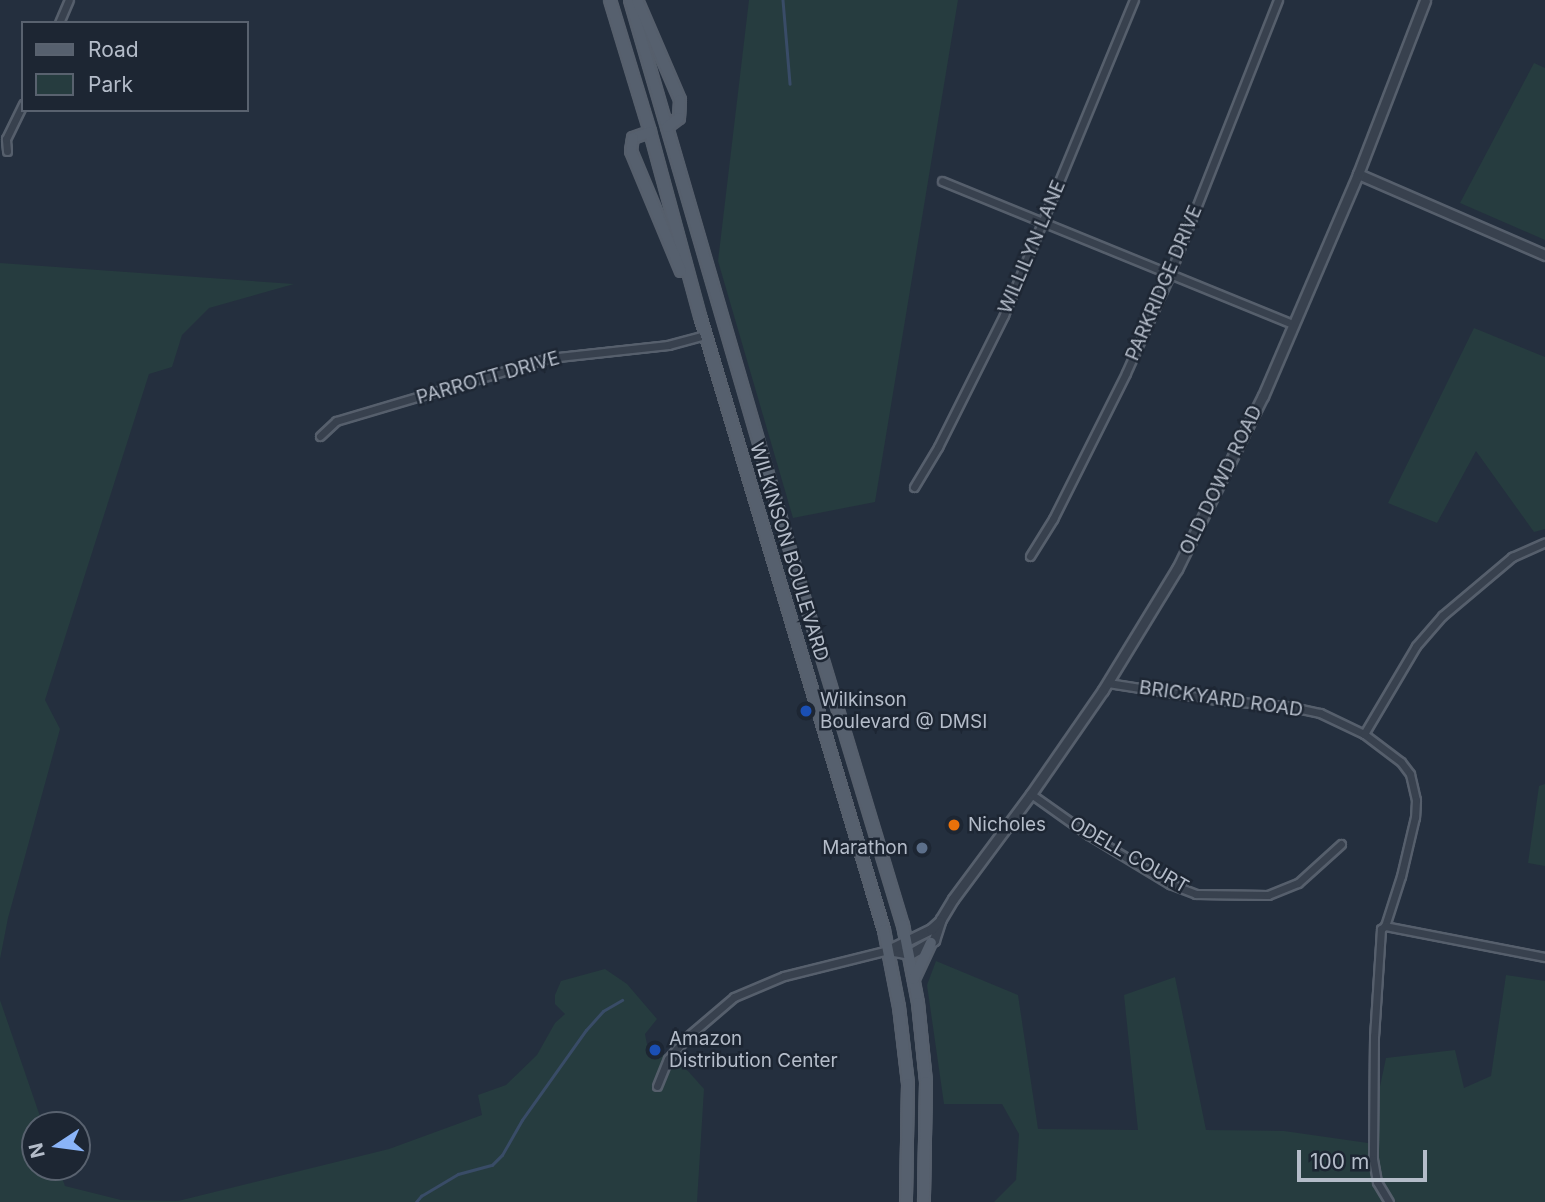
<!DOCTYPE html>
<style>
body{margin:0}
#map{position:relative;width:1545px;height:1202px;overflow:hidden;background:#242f3e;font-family:Inter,sans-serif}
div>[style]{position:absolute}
.green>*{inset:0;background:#263c3f}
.stream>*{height:2.5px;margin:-1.25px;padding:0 1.25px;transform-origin:1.25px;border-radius:1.25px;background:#394c67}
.roads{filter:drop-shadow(2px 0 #565f6c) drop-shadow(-2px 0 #565f6c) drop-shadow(0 2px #565f6c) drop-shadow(0 -2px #565f6c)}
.minor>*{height:7px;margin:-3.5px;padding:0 3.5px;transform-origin:3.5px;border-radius:3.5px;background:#38414e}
.tertiary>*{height:9px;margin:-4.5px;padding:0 4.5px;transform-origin:4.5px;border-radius:4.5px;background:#38414e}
.primary>*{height:10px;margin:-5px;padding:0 5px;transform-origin:5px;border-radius:5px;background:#56606e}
.dots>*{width:19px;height:19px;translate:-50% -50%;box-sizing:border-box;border:4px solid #1d2633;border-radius:50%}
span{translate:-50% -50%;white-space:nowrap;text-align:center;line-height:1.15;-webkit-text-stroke:5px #1d2633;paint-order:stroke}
.street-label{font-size:19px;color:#b4bcc9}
.poi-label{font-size:19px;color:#b4bcc9}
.left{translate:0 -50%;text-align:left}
.right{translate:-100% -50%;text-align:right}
.legend{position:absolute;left:21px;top:21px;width:228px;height:91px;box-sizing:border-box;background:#1d2633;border:2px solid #59626f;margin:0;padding:9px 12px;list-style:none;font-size:21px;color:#b4bcc9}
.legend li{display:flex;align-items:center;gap:14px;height:35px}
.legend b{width:35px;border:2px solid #59626f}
.north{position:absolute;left:21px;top:1111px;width:70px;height:70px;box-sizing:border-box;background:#1d2633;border:2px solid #59626f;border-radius:50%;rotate:257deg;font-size:19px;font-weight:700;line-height:28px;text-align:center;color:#b4bcc9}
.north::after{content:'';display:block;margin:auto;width:24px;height:32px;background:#8ab4f8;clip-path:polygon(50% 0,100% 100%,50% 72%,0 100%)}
.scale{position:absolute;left:1297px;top:1150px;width:130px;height:32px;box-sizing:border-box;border:4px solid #b4bcc9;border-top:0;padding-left:9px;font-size:21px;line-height:24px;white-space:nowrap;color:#b4bcc9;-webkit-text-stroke:5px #1d2633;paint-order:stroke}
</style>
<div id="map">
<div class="green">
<i style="clip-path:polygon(749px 0,958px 0,875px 502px,793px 518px,718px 261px)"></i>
<i style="clip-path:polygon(1534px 63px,1545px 68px,1545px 240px,1460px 203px)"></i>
<i style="clip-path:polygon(0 263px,294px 284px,209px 308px,182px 335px,172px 367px,149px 374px,45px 700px,60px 729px,8px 918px,0 959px)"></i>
<i style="clip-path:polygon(1474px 328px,1545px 357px,1545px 529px,1534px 532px,1476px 451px,1437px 523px,1388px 503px)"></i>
<i style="clip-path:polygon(1545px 784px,1545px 866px,1528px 863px,1539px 786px)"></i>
<i style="clip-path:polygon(936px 961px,1018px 995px,1038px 1129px,1138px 1130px,1124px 995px,1175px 977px,1206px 1130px,1284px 1131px,1368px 1143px,1386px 1058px,1455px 1050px,1464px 1088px,1491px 1076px,1506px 975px,1545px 981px,1545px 1202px,994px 1202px,1016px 1180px,1019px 1134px,1002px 1104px,944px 1104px,927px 985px)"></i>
<i style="clip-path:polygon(605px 969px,627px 984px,657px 1019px,645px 1034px,647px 1044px,688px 1071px,704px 1089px,697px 1202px,0 1202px,0 1000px,43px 1125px,35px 1125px,35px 1167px,58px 1167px,65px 1186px,121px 1200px,178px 1201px,389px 1149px,482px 1115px,478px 1095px,506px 1085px,537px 1055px,555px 1023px,565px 1014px,555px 1004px,555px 995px,561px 981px)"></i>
</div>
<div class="stream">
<i style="left:783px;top:0;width:84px;rotate:85.2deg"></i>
<i style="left:416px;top:1202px;width:8px;rotate:-50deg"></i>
<i style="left:421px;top:1196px;width:43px;rotate:-30.7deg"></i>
<i style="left:458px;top:1174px;width:35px;rotate:-15deg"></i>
<i style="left:492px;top:1165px;width:14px;rotate:-45deg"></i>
<i style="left:502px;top:1155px;width:40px;rotate:-60.3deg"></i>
<i style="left:522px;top:1120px;width:110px;rotate:-54.6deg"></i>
<i style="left:586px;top:1030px;width:25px;rotate:-48deg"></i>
<i style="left:603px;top:1011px;width:22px;rotate:-30deg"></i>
</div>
<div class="roads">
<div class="minor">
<i style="left:59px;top:23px;width:25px;rotate:-67deg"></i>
<i style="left:7px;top:151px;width:12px;rotate:-95deg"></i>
<i style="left:6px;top:139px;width:39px;rotate:-64deg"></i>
<i style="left:942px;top:181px;width:379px;rotate:22.2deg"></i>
<i style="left:320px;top:436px;width:22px;rotate:-43deg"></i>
<i style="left:336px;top:421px;width:222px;rotate:-16.5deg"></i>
<i style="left:549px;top:358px;width:120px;rotate:-6.2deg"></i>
<i style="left:668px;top:345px;width:39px;rotate:-15deg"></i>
<i style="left:914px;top:487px;width:47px;rotate:-59deg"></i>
<i style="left:938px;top:447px;width:148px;rotate:-63.4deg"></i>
<i style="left:1004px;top:315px;width:341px;rotate:-67.6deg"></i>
<i style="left:1030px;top:556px;width:44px;rotate:-58.1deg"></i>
<i style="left:1053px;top:519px;width:163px;rotate:-63.4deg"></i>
<i style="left:1126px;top:373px;width:103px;rotate:-65.9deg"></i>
<i style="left:1168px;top:279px;width:300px;rotate:-68.5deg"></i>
<i style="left:1108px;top:683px;width:110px;rotate:8.9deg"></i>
<i style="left:1217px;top:700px;width:70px;rotate:4.9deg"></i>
<i style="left:1287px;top:706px;width:34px;rotate:12deg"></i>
<i style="left:1320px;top:713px;width:49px;rotate:25.5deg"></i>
<i style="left:1364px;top:734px;width:46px;rotate:37.1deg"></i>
<i style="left:1401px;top:762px;width:15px;rotate:53deg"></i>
<i style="left:1410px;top:774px;width:27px;rotate:77deg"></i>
<i style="left:1416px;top:800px;width:17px;rotate:93deg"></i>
<i style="left:1415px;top:817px;width:61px;rotate:103.3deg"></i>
<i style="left:1401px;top:876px;width:52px;rotate:107.7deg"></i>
<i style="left:1385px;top:926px;width:5px;rotate:143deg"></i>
<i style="left:1381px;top:929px;width:107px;rotate:93.7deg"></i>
<i style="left:1374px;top:1036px;width:123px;rotate:90.5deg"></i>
<i style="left:1373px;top:1159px;width:23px;rotate:80deg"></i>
<i style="left:1377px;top:1182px;width:23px;rotate:59deg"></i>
<i style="left:1364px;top:734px;width:102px;rotate:-59.4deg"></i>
<i style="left:1416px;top:646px;width:40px;rotate:-49deg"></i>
<i style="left:1442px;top:616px;width:92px;rotate:-40.1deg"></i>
<i style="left:1512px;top:557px;width:36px;rotate:-24deg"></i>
<i style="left:1031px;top:794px;width:71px;rotate:35.3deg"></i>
<i style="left:1089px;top:835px;width:95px;rotate:31.2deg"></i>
<i style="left:1170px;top:884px;width:28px;rotate:21deg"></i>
<i style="left:1196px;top:894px;width:72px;rotate:0.8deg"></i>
<i style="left:1268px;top:895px;width:32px;rotate:-22deg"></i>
<i style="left:1298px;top:883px;width:58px;rotate:-42.2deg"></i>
<i style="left:1385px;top:926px;width:163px;rotate:11deg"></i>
<i style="left:657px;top:1086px;width:29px;rotate:-68deg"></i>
<i style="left:668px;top:1059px;width:28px;rotate:-49deg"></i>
<i style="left:686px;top:1038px;width:63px;rotate:-40.5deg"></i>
<i style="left:734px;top:997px;width:54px;rotate:-22.8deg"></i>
<i style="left:784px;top:976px;width:107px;rotate:-14deg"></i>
</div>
<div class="tertiary">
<i style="left:1358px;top:174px;width:204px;rotate:23.4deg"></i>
<i style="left:888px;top:950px;width:22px;rotate:10deg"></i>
<i style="left:910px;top:954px;width:28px;rotate:-30deg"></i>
<i style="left:934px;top:940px;width:22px;rotate:-72deg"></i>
<i style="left:941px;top:919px;width:23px;rotate:-59deg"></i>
<i style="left:953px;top:899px;width:131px;rotate:-53.4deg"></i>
<i style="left:1031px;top:794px;width:126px;rotate:-55.3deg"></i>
<i style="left:1103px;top:690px;width:142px;rotate:-58.6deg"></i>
<i style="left:1177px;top:569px;width:193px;rotate:-63.6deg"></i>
<i style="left:1263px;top:396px;width:241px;rotate:-66.8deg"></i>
<i style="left:1358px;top:174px;width:186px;rotate:-68.9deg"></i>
<i style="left:888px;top:950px;width:48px;rotate:-26deg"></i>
<i style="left:931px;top:929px;width:12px;rotate:-42deg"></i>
</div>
<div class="primary">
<i style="left:610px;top:0;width:138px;rotate:73.1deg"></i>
<i style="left:650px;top:132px;width:191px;rotate:74.8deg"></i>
<i style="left:700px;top:316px;width:641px;rotate:73.32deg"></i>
<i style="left:884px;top:930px;width:78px;rotate:79deg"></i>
<i style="left:899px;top:1007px;width:78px;rotate:83.3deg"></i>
<i style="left:908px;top:1084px;width:118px;rotate:91deg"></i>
<i style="left:630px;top:0;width:616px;rotate:73.77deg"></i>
<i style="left:802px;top:591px;width:349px;rotate:73.2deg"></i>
<i style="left:903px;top:925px;width:79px;rotate:79.1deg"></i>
<i style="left:918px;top:1003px;width:79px;rotate:84.2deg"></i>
<i style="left:926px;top:1082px;width:120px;rotate:91deg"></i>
<i style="left:637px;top:0;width:109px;rotate:66.7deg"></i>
<i style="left:680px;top:100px;width:18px;rotate:93deg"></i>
<i style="left:679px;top:118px;width:15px;rotate:143deg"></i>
<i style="left:650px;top:132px;width:18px;rotate:161deg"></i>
<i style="left:633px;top:138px;width:13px;rotate:99deg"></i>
<i style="left:631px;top:151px;width:130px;rotate:67.4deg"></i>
<i style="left:914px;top:979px;width:40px;rotate:-65deg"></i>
</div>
</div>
<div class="dots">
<i style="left:806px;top:711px;background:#1a4fb4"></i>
<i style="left:954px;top:825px;background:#e8710a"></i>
<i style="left:922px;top:848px;background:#5c6f8a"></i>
<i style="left:655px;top:1050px;background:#1a4fb4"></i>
</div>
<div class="street-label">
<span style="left:1032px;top:247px;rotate:-67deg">WILLILYN LANE</span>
<span style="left:1164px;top:283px;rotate:-67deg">PARKRIDGE DRIVE</span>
<span style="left:488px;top:378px;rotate:-16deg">PARROTT DRIVE</span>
<span style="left:1221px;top:480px;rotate:-64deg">OLD DOWD ROAD</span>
<span style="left:789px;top:552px;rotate:73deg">WILKINSON BOULEVARD</span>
<span style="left:1221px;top:699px;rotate:8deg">BRICKYARD ROAD</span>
<span style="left:1129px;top:855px;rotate:30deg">ODELL COURT</span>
</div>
<div class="poi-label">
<span class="left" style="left:820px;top:711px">Wilkinson<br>Boulevard @ DMSI</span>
<span class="left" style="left:968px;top:825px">Nicholes</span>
<span class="right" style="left:908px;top:848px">Marathon</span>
<span class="left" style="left:669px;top:1050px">Amazon<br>Distribution Center</span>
</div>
<ul class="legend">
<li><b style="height:9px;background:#56606e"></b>Road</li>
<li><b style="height:19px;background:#263c3f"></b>Park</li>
</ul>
<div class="north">N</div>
<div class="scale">100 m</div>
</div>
